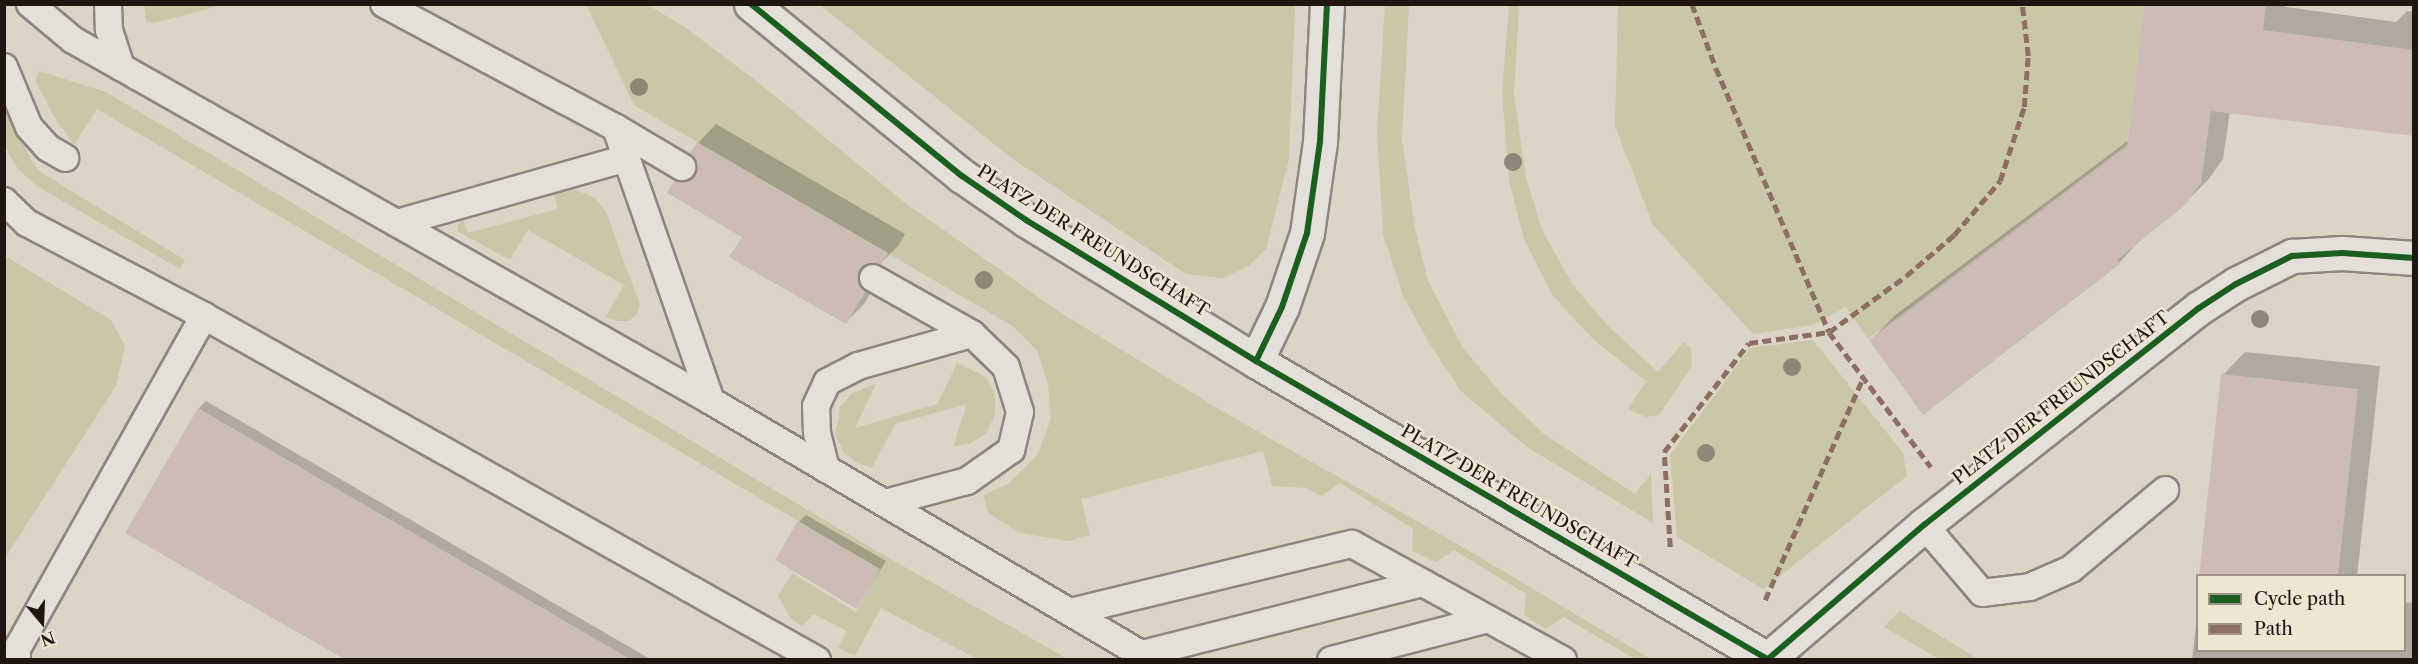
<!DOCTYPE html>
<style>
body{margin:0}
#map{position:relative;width:2418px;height:664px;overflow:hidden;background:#dcd4c6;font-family:"Libre Caslon Text",serif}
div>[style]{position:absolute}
.green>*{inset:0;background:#c9c7a7}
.shadow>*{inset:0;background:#0003}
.building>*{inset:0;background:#ccbdb4}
.roads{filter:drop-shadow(2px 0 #8c867e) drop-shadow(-2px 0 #8c867e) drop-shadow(0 2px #8c867e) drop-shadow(0 -2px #8c867e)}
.service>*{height:26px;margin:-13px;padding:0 13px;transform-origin:13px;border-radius:13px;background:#e4e0d9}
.minor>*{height:33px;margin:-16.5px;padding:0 16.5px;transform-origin:16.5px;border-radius:16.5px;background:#e4e0d9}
.quiet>*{height:4.5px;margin-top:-2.25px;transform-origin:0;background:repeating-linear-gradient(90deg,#8d6e63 0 9px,transparent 0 13.5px)}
.cycleway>*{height:6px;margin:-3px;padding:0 3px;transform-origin:3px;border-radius:3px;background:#1b5e20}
.trees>*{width:18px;height:18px;margin:-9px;border-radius:50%;background:#8e8677}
span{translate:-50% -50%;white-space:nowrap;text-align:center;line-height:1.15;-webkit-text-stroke:5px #efe5d3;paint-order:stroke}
.street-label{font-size:18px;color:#201511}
.frame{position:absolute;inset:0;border:6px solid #201511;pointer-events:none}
.legend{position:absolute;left:2196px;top:574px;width:210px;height:78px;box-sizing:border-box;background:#efe5d3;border:2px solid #9c9285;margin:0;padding:8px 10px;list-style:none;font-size:18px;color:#201511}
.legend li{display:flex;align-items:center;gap:12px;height:30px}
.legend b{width:30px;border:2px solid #9c9285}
.north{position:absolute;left:12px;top:592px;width:60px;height:60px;-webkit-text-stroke:4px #efe5d3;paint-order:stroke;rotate:161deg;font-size:16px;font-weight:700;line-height:24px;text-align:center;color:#201511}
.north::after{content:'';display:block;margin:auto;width:21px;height:27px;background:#201511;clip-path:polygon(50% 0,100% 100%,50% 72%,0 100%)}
</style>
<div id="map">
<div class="green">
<i style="clip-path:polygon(144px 5px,144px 4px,223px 5px,154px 23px,146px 22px)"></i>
<i style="clip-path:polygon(586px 5px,648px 5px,686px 28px,759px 83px,904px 202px,1061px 313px,1232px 417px,1447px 538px,1651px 659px,1635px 659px,1564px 617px,1546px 629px,1524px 615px,1526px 594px,1454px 550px,1436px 562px,1412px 551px,1413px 529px,1340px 483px,1322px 496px,1306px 488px,1272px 486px,1263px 451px,1081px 499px,1090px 535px,1068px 541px,1020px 533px,989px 514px,983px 495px,1008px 484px,1038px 454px,1051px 419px,1048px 384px,1038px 352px,1014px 327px,634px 105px)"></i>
<i style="clip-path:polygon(820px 5px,1295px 5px,1289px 159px,1266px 249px,1249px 266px,1223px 278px,1186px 274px,1014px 160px)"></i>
<i style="clip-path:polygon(1385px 5px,1409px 5px,1402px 139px,1415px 229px,1428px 281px,1463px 348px,1501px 393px,1544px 434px,1635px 494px,1651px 474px,1653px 523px,1527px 447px,1461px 391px,1431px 346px,1404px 298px,1383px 234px,1377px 133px)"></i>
<i style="clip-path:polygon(1509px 5px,1519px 5px,1514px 94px,1526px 178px,1542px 230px,1573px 285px,1607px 325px,1658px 372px,1684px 342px,1691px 348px,1692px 366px,1659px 415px,1646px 417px,1628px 409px,1646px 381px,1595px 341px,1553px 296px,1524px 239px,1509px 181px,1502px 93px)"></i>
<i style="clip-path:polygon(1618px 5px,2144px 5px,2127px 144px,1868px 339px,1846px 307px,1813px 325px,1753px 334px,1653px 225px,1615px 126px)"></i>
<i style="clip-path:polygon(39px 71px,106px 92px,885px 556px,1068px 659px,977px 659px,881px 608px,855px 656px,838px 648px,847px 631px,813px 614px,803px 626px,792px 620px,778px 596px,792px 573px,856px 612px,880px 569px,97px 109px,74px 145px,53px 115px,35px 80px)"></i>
<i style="clip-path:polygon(4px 103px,31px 160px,40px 172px,185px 260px,180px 269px,38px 187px,18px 169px,5px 147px)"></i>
<i style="clip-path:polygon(576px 190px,595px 198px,606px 212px,640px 305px,636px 316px,628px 321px,617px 321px,606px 317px,624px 285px,528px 230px,510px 260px,459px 232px,457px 226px,463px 220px,468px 233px,558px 209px,554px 193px)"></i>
<i style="clip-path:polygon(5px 256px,111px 320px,125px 346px,116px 386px,5px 558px)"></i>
<i style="clip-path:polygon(1813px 340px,1903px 453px,1907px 476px,1763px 589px,1677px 537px,1670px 455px,1750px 348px)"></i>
<i style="clip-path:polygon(957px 363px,986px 377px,995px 394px,995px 415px,986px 433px,971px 443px,953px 447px,967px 404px,895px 424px,872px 468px,857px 463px,844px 453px,835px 435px,840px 408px,851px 394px,876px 384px,855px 428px,937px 404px)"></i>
<i style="clip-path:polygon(1900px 611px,1978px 659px,1939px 659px,1884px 627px)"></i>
</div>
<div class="shadow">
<i style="clip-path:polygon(2145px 4px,2286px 4px,2286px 7px,2396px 22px,2407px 11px,2414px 12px,2414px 134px,2230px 111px,2223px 159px,2208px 180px,2184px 204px,2142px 238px,2119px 263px,1924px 413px,1871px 340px,1894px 316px,2129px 140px)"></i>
<i style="clip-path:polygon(716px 124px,905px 234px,899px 245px,879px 265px,883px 272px,864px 304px,846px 322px,675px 181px,697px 162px,698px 143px)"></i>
<i style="clip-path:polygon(2245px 352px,2380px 366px,2357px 576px,2201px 576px,2223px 375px)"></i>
<i style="clip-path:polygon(206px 401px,652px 660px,348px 660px,127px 532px,199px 408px)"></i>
<i style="clip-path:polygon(806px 515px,886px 561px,857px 607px,799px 522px)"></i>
<i style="clip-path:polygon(2404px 602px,2414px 603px,2414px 660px,2192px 660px,2198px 607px,2198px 650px,2404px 650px)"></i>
</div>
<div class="building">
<i style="clip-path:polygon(2144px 4px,2266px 4px,2263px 30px,2414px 50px,2414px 136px,2211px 111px,2201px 183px,2185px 205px,2117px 260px,2120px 264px,1923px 415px,1869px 340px,2127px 146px)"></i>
<i style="clip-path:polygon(697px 142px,888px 253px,881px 265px,872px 263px,860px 270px,858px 279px,866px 291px,846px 324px,729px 257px,742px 237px,667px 193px,674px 180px,689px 180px,695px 174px,695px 160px,689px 154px)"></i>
<i style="clip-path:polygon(2221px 374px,2358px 389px,2338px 576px,2199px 576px)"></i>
<i style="clip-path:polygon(198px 408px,632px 660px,346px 660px,125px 533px)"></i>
<i style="clip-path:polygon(798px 521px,880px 569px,857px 609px,775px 560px)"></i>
</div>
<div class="roads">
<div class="service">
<i style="left:30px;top:4px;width:56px;rotate:39.9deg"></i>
<i style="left:73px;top:40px;width:733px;rotate:29.5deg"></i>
<i style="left:711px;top:401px;width:511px;rotate:30.48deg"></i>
<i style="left:108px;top:4px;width:26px;rotate:88deg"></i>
<i style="left:109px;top:30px;width:39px;rotate:72deg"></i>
<i style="left:384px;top:4px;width:263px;rotate:28.1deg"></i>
<i style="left:616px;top:128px;width:77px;rotate:30.6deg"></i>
<i style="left:4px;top:67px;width:65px;rotate:67.4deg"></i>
<i style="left:29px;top:127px;width:28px;rotate:48deg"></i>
<i style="left:48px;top:148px;width:20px;rotate:30deg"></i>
<i style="left:616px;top:128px;width:289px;rotate:70.8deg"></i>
<i style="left:4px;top:201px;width:32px;rotate:44deg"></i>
<i style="left:27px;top:223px;width:200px;rotate:27.7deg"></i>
<i style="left:204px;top:316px;width:703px;rotate:29.3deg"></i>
<i style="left:397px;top:223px;width:238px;rotate:-15.8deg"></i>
<i style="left:873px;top:278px;width:114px;rotate:29.5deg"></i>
<i style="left:972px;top:334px;width:47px;rotate:44.1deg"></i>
<i style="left:1006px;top:367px;width:47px;rotate:72.7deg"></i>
<i style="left:1020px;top:412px;width:39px;rotate:103deg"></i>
<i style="left:1011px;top:450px;width:54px;rotate:144.8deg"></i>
<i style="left:967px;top:481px;width:85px;rotate:165deg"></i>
<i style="left:826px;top:469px;width:37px;rotate:-104deg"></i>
<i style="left:817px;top:433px;width:27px;rotate:-92deg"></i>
<i style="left:816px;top:406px;width:26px;rotate:-65deg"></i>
<i style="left:827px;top:382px;width:35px;rotate:-27deg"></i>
<i style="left:858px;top:366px;width:118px;rotate:-15.7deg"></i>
<i style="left:1924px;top:525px;width:89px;rotate:49.5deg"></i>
<i style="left:1982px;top:593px;width:48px;rotate:-7.1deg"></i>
<i style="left:2030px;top:587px;width:45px;rotate:-23.7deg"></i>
<i style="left:2071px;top:569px;width:123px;rotate:-40deg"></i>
<i style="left:1070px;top:612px;width:290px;rotate:-13.6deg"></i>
<i style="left:1352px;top:544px;width:241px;rotate:28.8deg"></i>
<i style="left:1142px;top:654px;width:290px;rotate:-14.2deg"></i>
<i style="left:17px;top:660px;width:11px;rotate:-90deg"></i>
<i style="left:17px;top:649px;width:382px;rotate:-60.7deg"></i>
<i style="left:1331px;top:660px;width:162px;rotate:-14.6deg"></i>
</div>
<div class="minor">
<i style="left:751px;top:4px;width:272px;rotate:39.2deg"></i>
<i style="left:962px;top:176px;width:78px;rotate:34.5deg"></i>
<i style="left:1026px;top:220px;width:270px;rotate:31.5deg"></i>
<i style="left:1256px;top:361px;width:594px;rotate:30.24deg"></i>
<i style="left:1256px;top:361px;width:60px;rotate:-64.3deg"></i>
<i style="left:1282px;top:307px;width:78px;rotate:-71.3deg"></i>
<i style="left:1307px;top:233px;width:92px;rotate:-81.9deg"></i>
<i style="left:1320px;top:142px;width:138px;rotate:-87.1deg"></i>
<i style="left:1768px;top:659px;width:206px;rotate:-40.7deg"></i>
<i style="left:1924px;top:525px;width:350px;rotate:-38.3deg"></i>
<i style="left:2199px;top:308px;width:44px;rotate:-33deg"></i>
<i style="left:2236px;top:284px;width:63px;rotate:-26.6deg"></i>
<i style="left:2292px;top:256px;width:50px;rotate:-3.4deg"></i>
<i style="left:2342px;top:253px;width:72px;rotate:4deg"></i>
</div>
</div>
<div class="quiet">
<i style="left:1692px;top:4px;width:68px;rotate:69.4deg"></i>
<i style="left:1716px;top:68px;width:287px;rotate:66.8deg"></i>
<i style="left:1829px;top:332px;width:169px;rotate:52.9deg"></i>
<i style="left:1670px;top:547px;width:95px;rotate:-93.6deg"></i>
<i style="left:1664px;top:452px;width:138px;rotate:-52.1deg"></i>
<i style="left:1749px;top:343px;width:81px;rotate:-7.8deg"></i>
<i style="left:1829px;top:332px;width:95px;rotate:-36deg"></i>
<i style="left:1906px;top:276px;width:63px;rotate:-40.5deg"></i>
<i style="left:1954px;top:235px;width:71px;rotate:-49.6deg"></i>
<i style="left:2000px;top:181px;width:78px;rotate:-72deg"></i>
<i style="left:2024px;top:107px;width:51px;rotate:-85.5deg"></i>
<i style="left:2028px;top:56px;width:52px;rotate:-96.6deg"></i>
<i style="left:1765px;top:600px;width:243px;rotate:-66.2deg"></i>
</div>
<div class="cycleway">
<i style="left:751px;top:4px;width:272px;rotate:39.2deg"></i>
<i style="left:962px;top:176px;width:78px;rotate:34.5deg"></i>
<i style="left:1026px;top:220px;width:270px;rotate:31.5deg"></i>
<i style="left:1256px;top:361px;width:594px;rotate:30.24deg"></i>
<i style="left:1256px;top:361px;width:60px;rotate:-64.3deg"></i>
<i style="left:1282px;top:307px;width:78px;rotate:-71.3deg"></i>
<i style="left:1307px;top:233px;width:92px;rotate:-81.9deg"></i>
<i style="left:1320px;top:142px;width:138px;rotate:-87.1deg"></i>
<i style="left:1768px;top:659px;width:206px;rotate:-40.7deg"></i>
<i style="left:1924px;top:525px;width:350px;rotate:-38.3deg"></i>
<i style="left:2199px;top:308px;width:44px;rotate:-33deg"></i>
<i style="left:2236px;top:284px;width:63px;rotate:-26.6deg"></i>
<i style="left:2292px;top:256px;width:50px;rotate:-3.4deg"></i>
<i style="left:2342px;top:253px;width:72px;rotate:4deg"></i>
</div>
<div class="trees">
<i style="left:639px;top:87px"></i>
<i style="left:1513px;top:162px"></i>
<i style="left:984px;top:280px"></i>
<i style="left:2260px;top:319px"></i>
<i style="left:1792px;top:367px"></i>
<i style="left:1706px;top:453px"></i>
</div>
<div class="street-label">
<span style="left:1093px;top:241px;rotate:32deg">PLATZ DER FREUNDSCHAFT</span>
<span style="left:2061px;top:398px;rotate:-38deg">PLATZ DER FREUNDSCHAFT</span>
<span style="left:1519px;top:497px;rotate:30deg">PLATZ DER FREUNDSCHAFT</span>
</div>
<div class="frame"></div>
<ul class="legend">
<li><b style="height:8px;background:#1b5e20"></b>Cycle path</li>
<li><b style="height:8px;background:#8d6e63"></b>Path</li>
</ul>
<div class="north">N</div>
</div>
